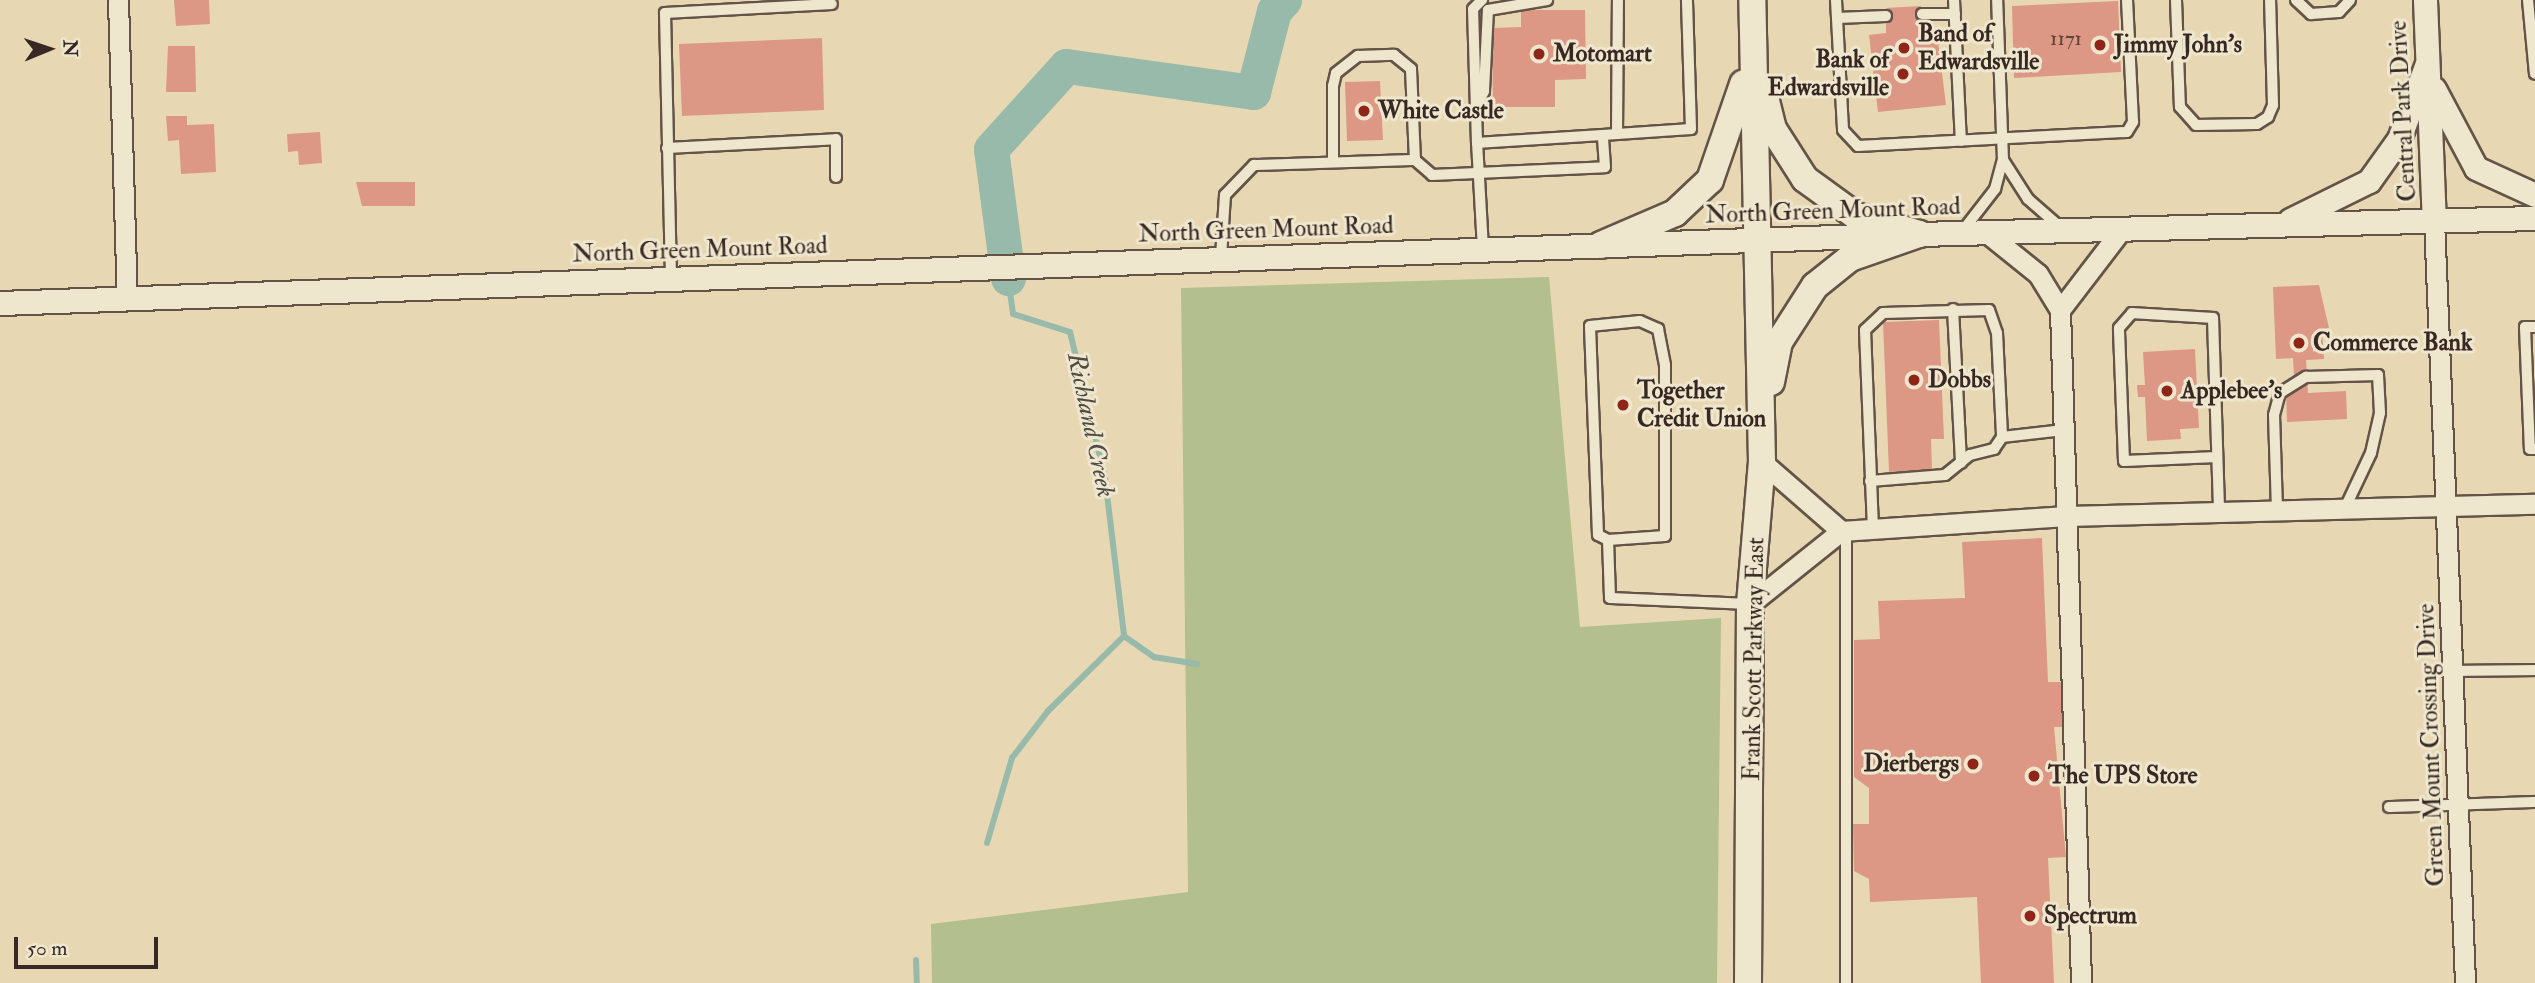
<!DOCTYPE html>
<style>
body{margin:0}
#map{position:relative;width:2535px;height:983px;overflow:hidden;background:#e7d8b3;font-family:"IM FELL Double Pica",serif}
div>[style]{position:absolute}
.green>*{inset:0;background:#b3bf8e}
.stream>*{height:6px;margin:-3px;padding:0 3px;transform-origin:3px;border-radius:3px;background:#97baaa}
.river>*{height:35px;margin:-17.5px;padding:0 17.5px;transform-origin:17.5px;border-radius:17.5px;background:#97baaa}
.building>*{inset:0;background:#dc9785}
.roads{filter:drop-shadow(2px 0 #635447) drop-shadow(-2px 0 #635447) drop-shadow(0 2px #635447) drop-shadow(0 -2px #635447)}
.service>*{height:10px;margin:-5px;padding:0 5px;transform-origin:5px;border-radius:5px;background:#efe6ce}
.minor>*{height:19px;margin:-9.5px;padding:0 9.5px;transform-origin:9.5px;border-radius:9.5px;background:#efe6ce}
.tertiary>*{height:23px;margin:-11.5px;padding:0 11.5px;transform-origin:11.5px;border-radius:11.5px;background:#efe6ce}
.secondary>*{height:26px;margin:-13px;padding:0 13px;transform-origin:13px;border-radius:13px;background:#efe6ce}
.dots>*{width:19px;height:19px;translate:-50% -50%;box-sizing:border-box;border:4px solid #efe6ce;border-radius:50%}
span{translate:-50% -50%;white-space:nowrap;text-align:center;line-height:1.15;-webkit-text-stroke:6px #efe6ce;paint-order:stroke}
.number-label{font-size:21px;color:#60443c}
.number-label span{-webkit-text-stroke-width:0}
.poi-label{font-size:24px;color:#372823;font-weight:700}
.left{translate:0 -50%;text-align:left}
.right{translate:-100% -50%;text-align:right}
.street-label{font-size:24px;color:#372823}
.water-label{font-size:26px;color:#4f4c45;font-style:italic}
.north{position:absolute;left:14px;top:14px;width:70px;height:70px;-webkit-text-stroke:5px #efe6ce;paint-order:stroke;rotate:88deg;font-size:19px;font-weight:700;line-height:28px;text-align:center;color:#372823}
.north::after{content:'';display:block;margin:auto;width:24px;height:32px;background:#372823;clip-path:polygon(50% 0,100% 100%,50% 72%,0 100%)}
.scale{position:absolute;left:14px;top:937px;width:144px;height:32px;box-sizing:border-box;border:4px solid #372823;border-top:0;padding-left:9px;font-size:21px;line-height:24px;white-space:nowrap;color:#372823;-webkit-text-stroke:5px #efe6ce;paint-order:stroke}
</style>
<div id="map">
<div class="green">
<i style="clip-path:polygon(1549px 277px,1580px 627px,1721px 618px,1717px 983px,932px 983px,931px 924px,1188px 892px,1181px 288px)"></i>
</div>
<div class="stream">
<i style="left:1008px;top:278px;width:36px;rotate:82deg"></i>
<i style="left:1013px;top:314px;width:60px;rotate:17.5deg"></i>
<i style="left:1070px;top:332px;width:150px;rotate:76.5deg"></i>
<i style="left:1105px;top:478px;width:159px;rotate:83.1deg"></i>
<i style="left:1124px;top:636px;width:37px;rotate:35deg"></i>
<i style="left:1154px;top:657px;width:44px;rotate:9.2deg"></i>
<i style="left:987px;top:843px;width:89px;rotate:-73.6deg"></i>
<i style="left:1012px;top:758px;width:59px;rotate:-52.5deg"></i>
<i style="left:1048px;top:711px;width:107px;rotate:-44.6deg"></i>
<i style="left:916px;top:960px;width:23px;rotate:88deg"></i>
</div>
<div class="river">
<i style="left:1008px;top:278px;width:130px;rotate:-97.5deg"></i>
<i style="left:991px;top:149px;width:112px;rotate:-47.9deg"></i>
<i style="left:1066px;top:66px;width:189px;rotate:7.9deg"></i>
<i style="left:1253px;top:92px;width:84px;rotate:-75.5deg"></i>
<i style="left:1274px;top:11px;width:15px;rotate:-48deg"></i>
</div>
<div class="building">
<i style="clip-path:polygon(174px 0,209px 0,210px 24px,176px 26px)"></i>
<i style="clip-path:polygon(2118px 1px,2121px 72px,2014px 78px,2012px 6px)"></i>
<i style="clip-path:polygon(1921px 6px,1922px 33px,1937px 33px,1946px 105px,1878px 112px,1869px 35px,1886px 33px,1886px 8px)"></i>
<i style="clip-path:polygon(1521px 10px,1585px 10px,1586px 79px,1555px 80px,1555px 107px,1493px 107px,1492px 28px,1521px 27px)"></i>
<i style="clip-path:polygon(822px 38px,824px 110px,682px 116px,679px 44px)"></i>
<i style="clip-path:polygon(168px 46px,195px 46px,196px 92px,166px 92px)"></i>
<i style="clip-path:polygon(1380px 81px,1383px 140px,1347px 141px,1345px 82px)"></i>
<i style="clip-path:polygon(166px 116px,187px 116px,187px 125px,214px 124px,216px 172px,181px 174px,179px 140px,168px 141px)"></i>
<i style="clip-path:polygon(320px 132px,322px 163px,299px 165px,298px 151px,288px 152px,287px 134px)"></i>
<i style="clip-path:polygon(356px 182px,415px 182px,415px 206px,362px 206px)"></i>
<i style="clip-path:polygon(2319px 285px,2329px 328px,2322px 329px,2324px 359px,2306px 360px,2308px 393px,2346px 391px,2347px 419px,2287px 422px,2286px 393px,2295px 393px,2293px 358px,2276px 359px,2273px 287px)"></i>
<i style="clip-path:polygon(1939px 320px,1944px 439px,1931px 439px,1932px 470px,1889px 472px,1883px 322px)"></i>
<i style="clip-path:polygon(2195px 349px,2199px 428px,2180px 429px,2181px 439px,2147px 441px,2145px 397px,2138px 397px,2137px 385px,2145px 385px,2143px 352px)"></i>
<i style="clip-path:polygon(2042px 538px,2048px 682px,2061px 682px,2063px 727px,2054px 727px,2066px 857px,2048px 858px,2054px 983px,1981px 983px,1977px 897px,1870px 902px,1869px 879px,1854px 871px,1853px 824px,1869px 824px,1869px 788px,1854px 777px,1854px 640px,1880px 639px,1878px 601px,1965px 598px,1962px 542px)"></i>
</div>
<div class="roads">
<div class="service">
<i style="left:1836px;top:0;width:130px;rotate:86.9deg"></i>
<i style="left:1843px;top:130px;width:22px;rotate:47deg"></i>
<i style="left:1858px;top:146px;width:269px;rotate:-3deg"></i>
<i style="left:2127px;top:132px;width:12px;rotate:-59deg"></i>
<i style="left:2133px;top:122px;width:122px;rotate:-92.8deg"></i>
<i style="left:1954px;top:0;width:141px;rotate:87.2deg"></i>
<i style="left:2176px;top:0;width:107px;rotate:87.9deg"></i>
<i style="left:2180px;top:107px;width:24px;rotate:48deg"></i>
<i style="left:2196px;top:125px;width:61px;rotate:-0.9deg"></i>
<i style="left:2257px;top:124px;width:13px;rotate:-32deg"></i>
<i style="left:2268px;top:117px;width:13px;rotate:-67deg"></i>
<i style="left:2273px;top:105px;width:105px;rotate:-91.6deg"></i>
<i style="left:2296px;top:0;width:21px;rotate:43deg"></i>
<i style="left:2311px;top:14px;width:28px;rotate:-4deg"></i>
<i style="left:2339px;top:12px;width:16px;rotate:-47deg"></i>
<i style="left:2528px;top:0;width:74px;rotate:84.6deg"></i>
<i style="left:1922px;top:14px;width:33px"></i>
<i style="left:1837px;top:18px;width:49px;rotate:-2.3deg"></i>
<i style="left:1475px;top:109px;width:20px;rotate:-63deg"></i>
<i style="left:1484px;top:91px;width:81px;rotate:-87.2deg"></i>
<i style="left:1488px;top:10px;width:60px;rotate:-9.6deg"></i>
<i style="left:1617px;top:134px;width:74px;rotate:-3.9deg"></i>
<i style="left:1691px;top:129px;width:129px;rotate:-91.8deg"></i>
<i style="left:1477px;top:143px;width:134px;rotate:-91.7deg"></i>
<i style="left:1473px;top:9px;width:13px;rotate:-45deg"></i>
<i style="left:667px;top:148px;width:169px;rotate:-3deg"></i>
<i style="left:836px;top:139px;width:38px;rotate:90deg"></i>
<i style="left:2003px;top:160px;width:46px;rotate:57.3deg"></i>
<i style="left:2028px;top:199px;width:41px;rotate:41.1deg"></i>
<i style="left:1333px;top:161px;width:75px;rotate:-90deg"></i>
<i style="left:1333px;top:86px;width:13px;rotate:-77deg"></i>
<i style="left:1336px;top:73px;width:28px;rotate:-38deg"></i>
<i style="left:1358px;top:56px;width:36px;rotate:-2deg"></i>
<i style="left:1394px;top:55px;width:22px;rotate:39deg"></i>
<i style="left:1411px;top:69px;width:91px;rotate:87.5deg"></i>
<i style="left:1415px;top:160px;width:23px;rotate:41deg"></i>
<i style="left:1432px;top:175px;width:173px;rotate:-2.6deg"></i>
<i style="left:1605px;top:167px;width:30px;rotate:-94deg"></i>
<i style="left:1964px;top:229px;width:51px;rotate:-52.2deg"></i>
<i style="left:1995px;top:189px;width:30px;rotate:-75deg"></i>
<i style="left:2003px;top:160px;width:160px;rotate:-92.1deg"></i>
<i style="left:1483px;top:249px;width:106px;rotate:-93.2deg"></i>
<i style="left:1477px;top:143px;width:140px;rotate:-3.7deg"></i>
<i style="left:1617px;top:134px;width:134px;rotate:-89.6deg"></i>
<i style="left:1221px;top:257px;width:62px;rotate:-86.3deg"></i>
<i style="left:1225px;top:195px;width:42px;rotate:-46deg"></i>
<i style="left:1254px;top:165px;width:161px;rotate:-1.8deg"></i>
<i style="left:671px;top:277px;width:264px;rotate:-91.3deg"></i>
<i style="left:665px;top:13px;width:167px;rotate:-3.1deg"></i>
<i style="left:1953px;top:309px;width:154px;rotate:87deg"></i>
<i style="left:1640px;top:321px;width:20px;rotate:24deg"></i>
<i style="left:1658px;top:329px;width:37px;rotate:79deg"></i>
<i style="left:1665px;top:365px;width:171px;rotate:90deg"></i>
<i style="left:1665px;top:536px;width:57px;rotate:176deg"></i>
<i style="left:1608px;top:540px;width:11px;rotate:-153deg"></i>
<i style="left:1598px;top:535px;width:209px;rotate:-92.2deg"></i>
<i style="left:1590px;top:326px;width:50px;rotate:-5.7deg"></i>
<i style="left:2535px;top:327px;width:10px;rotate:180deg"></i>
<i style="left:2525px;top:327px;width:122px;rotate:87.7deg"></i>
<i style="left:2530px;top:449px;width:5px"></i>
<i style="left:2217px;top:457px;width:93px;rotate:177.5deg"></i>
<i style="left:2124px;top:461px;width:133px;rotate:-92.2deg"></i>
<i style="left:2119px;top:328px;width:20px;rotate:-49deg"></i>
<i style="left:2132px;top:313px;width:81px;rotate:3.5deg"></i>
<i style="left:2213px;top:318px;width:194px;rotate:88.2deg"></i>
<i style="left:1870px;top:481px;width:75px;rotate:-4.6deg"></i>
<i style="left:1945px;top:475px;width:32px;rotate:-39deg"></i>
<i style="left:1970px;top:455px;width:25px;rotate:-14deg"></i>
<i style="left:1994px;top:449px;width:14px;rotate:-56deg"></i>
<i style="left:2277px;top:510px;width:95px;rotate:-91.8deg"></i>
<i style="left:2274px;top:415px;width:23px;rotate:-75deg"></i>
<i style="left:2280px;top:393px;width:31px;rotate:-32deg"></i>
<i style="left:2306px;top:377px;width:72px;rotate:-1.6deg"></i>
<i style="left:2378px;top:375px;width:38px;rotate:87deg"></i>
<i style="left:2380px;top:413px;width:41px;rotate:102.7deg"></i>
<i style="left:2371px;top:453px;width:61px;rotate:115.3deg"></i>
<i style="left:1873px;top:529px;width:199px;rotate:-92.3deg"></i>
<i style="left:1865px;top:330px;width:25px;rotate:-43deg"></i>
<i style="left:1883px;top:313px;width:106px;rotate:-1.6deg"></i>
<i style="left:1989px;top:310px;width:24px;rotate:71deg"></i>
<i style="left:1997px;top:333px;width:104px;rotate:87.2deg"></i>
<i style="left:2002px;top:437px;width:62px;rotate:-6.4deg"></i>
<i style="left:1846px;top:530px;width:453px;rotate:90deg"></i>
<i style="left:1608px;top:540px;width:58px;rotate:88deg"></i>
<i style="left:1610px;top:598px;width:140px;rotate:2.5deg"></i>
<i style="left:2453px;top:671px;width:82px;rotate:-0.7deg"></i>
<i style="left:2389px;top:807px;width:146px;rotate:-2deg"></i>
</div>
<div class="minor">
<i style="left:118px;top:0;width:298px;rotate:88.3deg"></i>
<i style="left:2434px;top:220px;width:764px;rotate:87.67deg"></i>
<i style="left:1987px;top:233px;width:65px;rotate:38.8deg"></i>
<i style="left:2038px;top:274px;width:42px;rotate:58.6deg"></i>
<i style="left:2060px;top:310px;width:673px;rotate:88.21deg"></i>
<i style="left:2060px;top:310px;width:102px;rotate:-52.6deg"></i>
<i style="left:1762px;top:462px;width:105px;rotate:41.1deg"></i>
<i style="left:1841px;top:531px;width:226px;rotate:-3.8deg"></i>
<i style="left:2067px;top:516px;width:468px;rotate:-1.5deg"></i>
<i style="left:1750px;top:604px;width:117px;rotate:-38.7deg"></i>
</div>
<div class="tertiary">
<i style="left:2425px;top:0;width:220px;rotate:87.7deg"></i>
<i style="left:2434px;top:89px;width:89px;rotate:62deg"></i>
<i style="left:2476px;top:168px;width:65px;rotate:24.6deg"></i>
<i style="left:2290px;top:220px;width:88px;rotate:-26.3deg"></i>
<i style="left:2369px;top:181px;width:52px;rotate:-54.5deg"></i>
<i style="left:2399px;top:139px;width:78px;rotate:-69.7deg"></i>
<i style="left:0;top:303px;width:1920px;rotate:-2.06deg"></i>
<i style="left:1919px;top:234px;width:616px;rotate:-1.49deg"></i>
</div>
<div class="secondary">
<i style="left:1764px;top:93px;width:37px;rotate:76deg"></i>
<i style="left:1773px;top:129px;width:59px;rotate:57.4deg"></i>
<i style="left:1805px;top:179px;width:63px;rotate:36deg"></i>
<i style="left:1856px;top:216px;width:66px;rotate:15.9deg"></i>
<i style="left:1601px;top:245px;width:81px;rotate:-23.4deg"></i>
<i style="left:1675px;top:213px;width:48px;rotate:-43.3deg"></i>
<i style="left:1710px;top:180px;width:102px;rotate:-71deg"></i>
<i style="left:1771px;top:382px;width:41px;rotate:-78.7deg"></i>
<i style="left:1779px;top:342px;width:67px;rotate:-57.3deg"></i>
<i style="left:1815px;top:286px;width:45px;rotate:-38.7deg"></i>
<i style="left:1850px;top:258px;width:73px;rotate:-19.2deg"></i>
<i style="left:1748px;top:983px;width:379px;rotate:-89.7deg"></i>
<i style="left:1750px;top:604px;width:143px;rotate:-85.2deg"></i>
<i style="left:1762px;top:462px;width:462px;rotate:-91.2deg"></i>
</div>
</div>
<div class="dots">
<i style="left:2100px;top:45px;background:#8f2418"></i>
<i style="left:1904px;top:48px;background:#8f2418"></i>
<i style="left:1539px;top:54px;background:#8f2418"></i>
<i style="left:1903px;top:74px;background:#8f2418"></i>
<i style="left:1364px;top:111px;background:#8f2418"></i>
<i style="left:2299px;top:343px;background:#8f2418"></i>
<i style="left:1914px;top:380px;background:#8f2418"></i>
<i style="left:2167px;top:391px;background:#8f2418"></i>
<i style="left:1623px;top:405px;background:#8f2418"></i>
<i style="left:1973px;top:764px;background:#8f2418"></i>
<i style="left:2034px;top:776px;background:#8f2418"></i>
<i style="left:2030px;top:916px;background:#8f2418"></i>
</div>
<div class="number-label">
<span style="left:2066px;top:39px">1171</span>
</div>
<div class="poi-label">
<span class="left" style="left:1918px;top:48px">Band of<br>Edwardsville</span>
<span class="left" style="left:2114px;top:45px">Jimmy John's</span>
<span class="left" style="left:1553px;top:54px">Motomart</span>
<span class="right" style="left:1889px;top:74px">Bank of<br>Edwardsville</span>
<span class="left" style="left:1378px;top:111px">White Castle</span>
<span class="left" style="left:2313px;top:343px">Commerce Bank</span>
<span class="left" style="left:1928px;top:380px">Dobbs</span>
<span class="left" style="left:1637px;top:405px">Together<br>Credit Union</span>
<span class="left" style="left:2181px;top:391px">Applebee's</span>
<span class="right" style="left:1959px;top:764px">Dierbergs</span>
<span class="left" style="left:2048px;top:776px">The UPS Store</span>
<span class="left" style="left:2044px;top:916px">Spectrum</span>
</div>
<div class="street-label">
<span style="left:2403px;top:111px;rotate:-93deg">Central Park Drive</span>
<span style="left:1833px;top:211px;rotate:-2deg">North Green Mount Road</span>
<span style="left:1266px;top:230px;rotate:-2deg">North Green Mount Road</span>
<span style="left:700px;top:250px;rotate:-2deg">North Green Mount Road</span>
<span style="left:1754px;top:659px;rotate:-89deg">Frank Scott Parkway East</span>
<span style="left:2431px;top:745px;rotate:-92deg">Green Mount Crossing Drive</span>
</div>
<div class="water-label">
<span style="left:1090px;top:425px;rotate:78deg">Richland Creek</span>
</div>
<div class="north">N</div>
<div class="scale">50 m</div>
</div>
